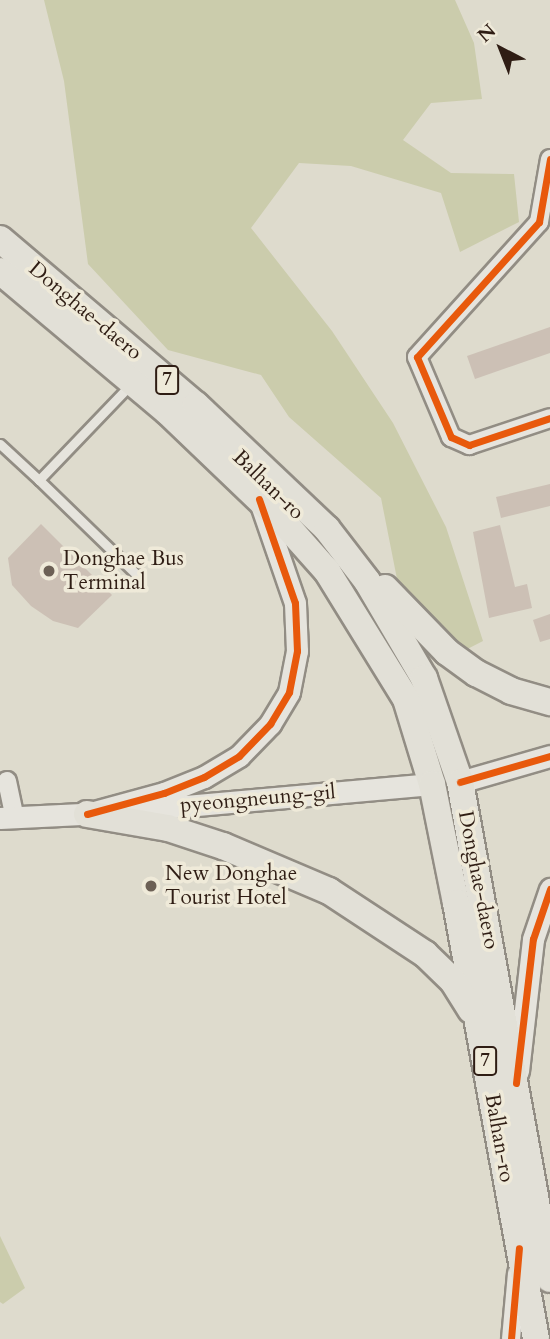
<!DOCTYPE html>
<style>
body{margin:0}
#map{position:relative;width:550px;height:1339px;overflow:hidden;background:#dedbcd;font-family:Cardo,serif}
div>[style]{position:absolute}
.green>*{inset:0;background:#cbccac}
.building>*{inset:0;background:#ccc0b5}
.roads{filter:drop-shadow(2px 0 #928d84) drop-shadow(-2px 0 #928d84) drop-shadow(0 2px #928d84) drop-shadow(0 -2px #928d84)}
.service>*{height:9px;margin:-4.5px;padding:0 4.5px;transform-origin:4.5px;border-radius:4.5px;background:#e6e4dd}
.minor>*{height:18px;margin:-9px;padding:0 9px;transform-origin:9px;border-radius:9px;background:#e6e4dd}
.tertiary>*{height:21px;margin:-10.5px;padding:0 10.5px;transform-origin:10.5px;border-radius:10.5px;background:#e6e4dd}
.primary>*{height:26px;margin:-13px;padding:0 13px;transform-origin:13px;border-radius:13px;background:#e2e0d7}
.cycleway>*{height:7px;margin:-3.5px;padding:0 3.5px;transform-origin:3.5px;border-radius:3.5px;background:#e8590c}
.dots>*{width:19px;height:19px;translate:-50% -50%;box-sizing:border-box;border:4px solid #efead9;border-radius:50%}
span{translate:-50% -50%;white-space:nowrap;text-align:center;line-height:1.15;-webkit-text-stroke:7px #efead9;paint-order:stroke}
.shield-label span{padding:2px 5px;background:#efead9;border:2px solid;border-radius:5px;-webkit-text-stroke-width:0}
.shield-label{font-size:19px;color:#2f1d14;font-weight:700}
.street-label{font-size:21px;color:#2f1d14}
.poi-label{font-size:21px;color:#2f1d14}
.left{translate:0 -50%;text-align:left}
.north{position:absolute;left:466px;top:14px;width:70px;height:70px;-webkit-text-stroke:5px #efead9;paint-order:stroke;rotate:318deg;font-size:19px;font-weight:700;line-height:28px;text-align:center;color:#2f1d14}
.north::after{content:'';display:block;margin:auto;width:24px;height:32px;background:#2f1d14;clip-path:polygon(50% 0,100% 100%,50% 72%,0 100%)}
</style>
<div id="map">
<div class="green">
<i style="clip-path:polygon(44px 0,455px 0,474px 43px,482px 99px,431px 103px,403px 140px,451px 173px,514px 174px,519px 222px,460px 252px,441px 193px,351px 166px,299px 163px,251px 228px,332px 331px,393px 423px,446px 527px,483px 641px,444px 661px,399px 589px,381px 498px,289px 417px,261px 375px,168px 350px,88px 264px,64px 81px)"></i>
<i style="clip-path:polygon(0 1236px,25px 1288px,3px 1304px,0 1302px)"></i>
</div>
<div class="building">
<i style="clip-path:polygon(550px 327px,550px 353px,475px 379px,467px 356px)"></i>
<i style="clip-path:polygon(550px 484px,550px 506px,501px 518px,496px 497px)"></i>
<i style="clip-path:polygon(41px 524px,112px 595px,78px 628px,53px 621px,31px 606px,12px 585px,8px 558px)"></i>
<i style="clip-path:polygon(500px 525px,515px 587px,527px 584px,532px 608px,489px 618px,473px 532px)"></i>
<i style="clip-path:polygon(550px 614px,550px 639px,540px 642px,533px 620px)"></i>
</div>
<div class="roads">
<div class="service">
<i style="left:131px;top:384px;width:133px;rotate:133.8deg"></i>
<i style="left:39px;top:480px;width:138px;rotate:44.1deg"></i>
<i style="left:0;top:444px;width:53px;rotate:42.7deg"></i>
</div>
<div class="minor">
<i style="left:550px;top:159px;width:64px;rotate:99.9deg"></i>
<i style="left:539px;top:222px;width:182px;rotate:132.1deg"></i>
<i style="left:417px;top:357px;width:87px;rotate:67deg"></i>
<i style="left:451px;top:437px;width:20px;rotate:24deg"></i>
<i style="left:469px;top:445px;width:85px;rotate:-18.4deg"></i>
<i style="left:7px;top:781px;width:34px;rotate:78deg"></i>
<i style="left:511px;top:1339px;width:66px;rotate:-84.8deg"></i>
</div>
<div class="tertiary">
<i style="left:460px;top:782px;width:94px;rotate:-16.1deg"></i>
<i style="left:141px;top:810px;width:292px;rotate:-5.1deg"></i>
<i style="left:91px;top:813px;width:76px;rotate:-15.3deg"></i>
<i style="left:164px;top:793px;width:43px;rotate:-21.8deg"></i>
<i style="left:204px;top:777px;width:41px;rotate:-31deg"></i>
<i style="left:239px;top:756px;width:45px;rotate:-45.9deg"></i>
<i style="left:270px;top:724px;width:37px;rotate:-59deg"></i>
<i style="left:289px;top:692px;width:42px;rotate:-79deg"></i>
<i style="left:297px;top:651px;width:48px;rotate:-92.4deg"></i>
<i style="left:295px;top:603px;width:105px;rotate:-109deg"></i>
<i style="left:0;top:818px;width:102px;rotate:-2.8deg"></i>
<i style="left:518px;top:1071px;width:133px;rotate:-83.5deg"></i>
<i style="left:533px;top:939px;width:53px;rotate:-71.2deg"></i>
</div>
<div class="primary">
<i style="left:0;top:239px;width:257px;rotate:40.3deg"></i>
<i style="left:196px;top:405px;width:180px;rotate:43.4deg"></i>
<i style="left:327px;top:529px;width:66px;rotate:52.4deg"></i>
<i style="left:367px;top:581px;width:113px;rotate:59.6deg"></i>
<i style="left:424px;top:678px;width:110px;rotate:70.9deg"></i>
<i style="left:460px;top:782px;width:505px;rotate:79.74deg"></i>
<i style="left:0;top:271px;width:218px;rotate:40deg"></i>
<i style="left:167px;top:411px;width:165px;rotate:43.8deg"></i>
<i style="left:286px;top:525px;width:62px;rotate:48.3deg"></i>
<i style="left:327px;top:571px;width:150px;rotate:58.3deg"></i>
<i style="left:406px;top:699px;width:89px;rotate:73deg"></i>
<i style="left:432px;top:784px;width:121px;rotate:78.6deg"></i>
<i style="left:456px;top:903px;width:443px;rotate:79.6deg"></i>
<i style="left:385px;top:588px;width:89px;rotate:45.9deg"></i>
<i style="left:447px;top:652px;width:36px;rotate:36deg"></i>
<i style="left:476px;top:673px;width:39px;rotate:27deg"></i>
<i style="left:511px;top:691px;width:41px;rotate:15.8deg"></i>
<i style="left:87px;top:814px;width:82px;rotate:9.8deg"></i>
<i style="left:168px;top:828px;width:58px;rotate:18.1deg"></i>
<i style="left:223px;top:846px;width:115px;rotate:23deg"></i>
<i style="left:329px;top:891px;width:115px;rotate:33.3deg"></i>
<i style="left:425px;top:954px;width:39px;rotate:44deg"></i>
<i style="left:453px;top:981px;width:34px;rotate:58deg"></i>
</div>
</div>
<div class="cycleway">
<i style="left:550px;top:159px;width:64px;rotate:99.9deg"></i>
<i style="left:539px;top:222px;width:182px;rotate:132.1deg"></i>
<i style="left:417px;top:357px;width:87px;rotate:67deg"></i>
<i style="left:451px;top:437px;width:20px;rotate:24deg"></i>
<i style="left:469px;top:445px;width:85px;rotate:-18.4deg"></i>
<i style="left:460px;top:782px;width:94px;rotate:-16.1deg"></i>
<i style="left:87px;top:814px;width:80px;rotate:-15.3deg"></i>
<i style="left:164px;top:793px;width:43px;rotate:-21.8deg"></i>
<i style="left:204px;top:777px;width:41px;rotate:-31deg"></i>
<i style="left:239px;top:756px;width:45px;rotate:-45.9deg"></i>
<i style="left:270px;top:724px;width:37px;rotate:-59deg"></i>
<i style="left:289px;top:692px;width:42px;rotate:-79deg"></i>
<i style="left:297px;top:651px;width:48px;rotate:-92.4deg"></i>
<i style="left:295px;top:603px;width:110px;rotate:-109.1deg"></i>
<i style="left:516px;top:1083px;width:145px;rotate:-83.3deg"></i>
<i style="left:533px;top:939px;width:53px;rotate:-71.2deg"></i>
<i style="left:511px;top:1339px;width:91px;rotate:-85deg"></i>
</div>
<div class="dots">
<i style="left:49px;top:571px;background:#6c6055"></i>
<i style="left:151px;top:886px;background:#6c6055"></i>
</div>
<div class="shield-label">
<span style="left:167px;top:380px">7</span>
<span style="left:485px;top:1061px">7</span>
</div>
<div class="street-label">
<span style="left:85px;top:311px;rotate:40deg">Donghae-daero</span>
<span style="left:268px;top:485px;rotate:44deg">Balhan-ro</span>
<span style="left:258px;top:799px;rotate:-5deg">pyeongneung-gil</span>
<span style="left:478px;top:880px;rotate:79deg">Donghae-daero</span>
<span style="left:499px;top:1138px;rotate:80deg">Balhan-ro</span>
</div>
<div class="poi-label">
<span class="left" style="left:63px;top:571px">Donghae Bus<br>Terminal</span>
<span class="left" style="left:165px;top:886px">New Donghae<br>Tourist Hotel</span>
</div>
<div class="north">N</div>
</div>
